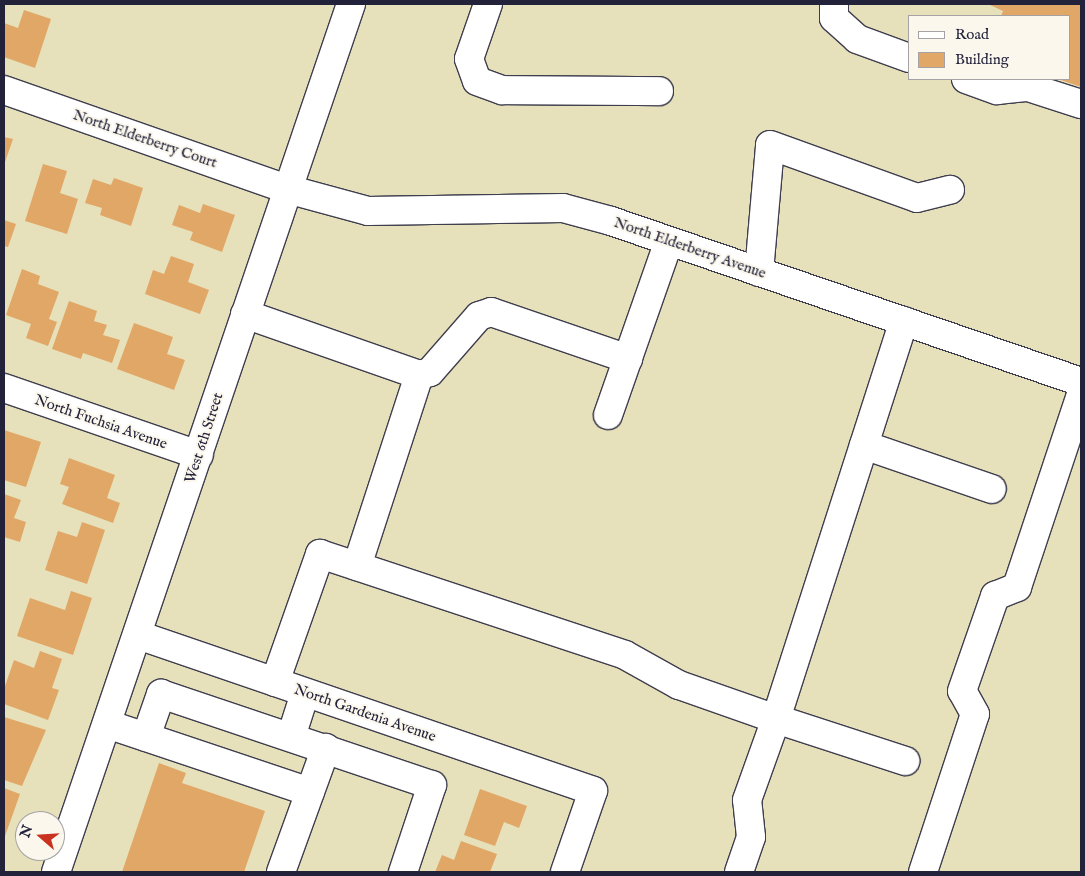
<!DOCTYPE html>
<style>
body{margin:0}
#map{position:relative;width:1085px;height:876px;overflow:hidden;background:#e6e0bb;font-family:"IM FELL English",serif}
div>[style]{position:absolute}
.building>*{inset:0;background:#e1a766}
.roads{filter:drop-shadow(1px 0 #3f3e4e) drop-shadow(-1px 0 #3f3e4e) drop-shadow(0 1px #3f3e4e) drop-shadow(0 -1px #3f3e4e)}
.minor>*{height:28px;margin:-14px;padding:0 14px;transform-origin:14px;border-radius:14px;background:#fff}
span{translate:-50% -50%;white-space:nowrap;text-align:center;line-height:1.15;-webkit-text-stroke:4px #fbf7ec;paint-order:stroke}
.street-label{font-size:15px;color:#22223b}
.frame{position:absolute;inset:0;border:5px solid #22223b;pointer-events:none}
.legend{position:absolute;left:908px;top:15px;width:162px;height:65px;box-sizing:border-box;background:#fbf7ec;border:1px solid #a4a2a5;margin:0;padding:6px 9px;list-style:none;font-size:15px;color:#22223b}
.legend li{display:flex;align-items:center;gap:10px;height:25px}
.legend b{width:25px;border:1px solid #a4a2a5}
.north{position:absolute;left:15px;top:811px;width:50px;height:50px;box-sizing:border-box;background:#fbf7ec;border:1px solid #a4a2a5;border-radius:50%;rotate:289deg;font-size:14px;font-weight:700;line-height:20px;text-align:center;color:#22223b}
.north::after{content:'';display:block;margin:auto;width:18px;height:22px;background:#c8321e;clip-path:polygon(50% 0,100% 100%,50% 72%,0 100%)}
</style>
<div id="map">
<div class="building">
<i style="clip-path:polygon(988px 4px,1081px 4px,1081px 87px,1058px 79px,1069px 79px,1069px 16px,1001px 16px,1003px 11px)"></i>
<i style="clip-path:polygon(24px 10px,51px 19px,35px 68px,4px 57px,4px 23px,18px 28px)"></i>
<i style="clip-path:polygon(4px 137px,13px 139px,4px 165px)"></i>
<i style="clip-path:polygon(43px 164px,67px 171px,60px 193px,78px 199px,67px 234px,25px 221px)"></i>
<i style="clip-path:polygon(114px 178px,143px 188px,131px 226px,100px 215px,102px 208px,85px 203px,93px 179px,111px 185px)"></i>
<i style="clip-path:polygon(203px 204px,235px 215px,222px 252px,190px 240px,193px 232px,172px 225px,179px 205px,200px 213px)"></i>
<i style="clip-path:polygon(4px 220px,16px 224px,8px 247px,4px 246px)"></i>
<i style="clip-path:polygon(171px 256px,194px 264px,188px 282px,209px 290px,200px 314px,145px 294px,153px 270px,164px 274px)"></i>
<i style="clip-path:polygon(22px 269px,40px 276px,38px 284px,59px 292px,49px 319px,57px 322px,48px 346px,26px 338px,31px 324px,6px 315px)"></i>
<i style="clip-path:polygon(69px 301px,97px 311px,94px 321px,107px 325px,103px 335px,120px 340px,112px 363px,83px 353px,81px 359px,52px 349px)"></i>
<i style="clip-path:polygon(134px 323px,173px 337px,167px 354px,185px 360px,174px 390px,117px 369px)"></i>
<i style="clip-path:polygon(4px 430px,41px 442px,26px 487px,4px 480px)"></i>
<i style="clip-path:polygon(69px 458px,115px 475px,107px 498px,120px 503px,113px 523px,62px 504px,69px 487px,60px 484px)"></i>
<i style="clip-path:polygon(4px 494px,21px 500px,14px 518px,26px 522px,20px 542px,4px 537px)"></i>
<i style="clip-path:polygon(82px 522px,105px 530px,87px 584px,45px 570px,58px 531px,77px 537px)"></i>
<i style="clip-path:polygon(71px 591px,92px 598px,73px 655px,17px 636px,30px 598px,65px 610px)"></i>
<i style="clip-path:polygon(40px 651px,62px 659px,52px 688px,59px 690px,48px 720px,4px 704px,4px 689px,14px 660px,34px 668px)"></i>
<i style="clip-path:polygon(4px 717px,46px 730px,22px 786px,4px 780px)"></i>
<i style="clip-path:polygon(159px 763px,186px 773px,182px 783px,265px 811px,244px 872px,122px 872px)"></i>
<i style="clip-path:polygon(4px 788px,20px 794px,4px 839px)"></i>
<i style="clip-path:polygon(480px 789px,527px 806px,519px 828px,504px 822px,495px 846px,464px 835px)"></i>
<i style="clip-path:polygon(461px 841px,497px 854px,490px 872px,435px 872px,442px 855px,454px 860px)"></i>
</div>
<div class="roads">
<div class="minor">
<i style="left:488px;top:4px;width:58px;rotate:109.1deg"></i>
<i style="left:469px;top:59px;width:23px;rotate:70deg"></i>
<i style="left:477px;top:81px;width:27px;rotate:20deg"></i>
<i style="left:502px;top:90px;width:157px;rotate:0.4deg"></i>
<i style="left:834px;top:4px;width:14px;rotate:90deg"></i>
<i style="left:834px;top:18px;width:31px;rotate:42deg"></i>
<i style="left:857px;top:39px;width:55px;rotate:20.1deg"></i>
<i style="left:966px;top:79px;width:33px;rotate:20deg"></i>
<i style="left:997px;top:90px;width:31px;rotate:-6deg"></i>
<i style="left:1028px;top:87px;width:56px;rotate:17.8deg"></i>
<i style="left:4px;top:90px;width:300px;rotate:19.3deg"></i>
<i style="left:287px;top:189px;width:84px;rotate:15.2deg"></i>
<i style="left:368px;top:211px;width:195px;rotate:-0.9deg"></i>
<i style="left:563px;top:208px;width:50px;rotate:15.2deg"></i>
<i style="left:611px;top:221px;width:497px;rotate:18.9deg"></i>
<i style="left:759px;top:272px;width:127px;rotate:-85deg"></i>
<i style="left:770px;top:145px;width:156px;rotate:19.8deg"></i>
<i style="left:917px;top:198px;width:34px;rotate:-14deg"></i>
<i style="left:245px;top:314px;width:184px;rotate:19.3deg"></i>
<i style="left:419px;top:375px;width:11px;rotate:-15deg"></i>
<i style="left:430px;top:372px;width:74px;rotate:-48.8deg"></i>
<i style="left:479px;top:316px;width:13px;rotate:-18deg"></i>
<i style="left:491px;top:312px;width:145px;rotate:18.9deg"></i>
<i style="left:4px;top:388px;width:206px;rotate:19deg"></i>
<i style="left:608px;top:415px;width:184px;rotate:-70.7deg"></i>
<i style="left:864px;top:445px;width:135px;rotate:19deg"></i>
<i style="left:357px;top:566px;width:201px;rotate:-72deg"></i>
<i style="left:138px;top:635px;width:481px;rotate:18.9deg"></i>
<i style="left:593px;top:791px;width:86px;rotate:109.1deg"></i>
<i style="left:275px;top:682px;width:136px;rotate:-70.6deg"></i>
<i style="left:320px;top:554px;width:321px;rotate:18.3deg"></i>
<i style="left:625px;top:655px;width:62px;rotate:29.1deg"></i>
<i style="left:679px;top:685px;width:103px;rotate:19.3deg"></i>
<i style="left:776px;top:719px;width:418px;rotate:-72.2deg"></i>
<i style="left:107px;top:724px;width:214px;rotate:18.5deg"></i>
<i style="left:146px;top:737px;width:46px;rotate:-70.8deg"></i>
<i style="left:161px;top:694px;width:286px;rotate:18.6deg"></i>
<i style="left:432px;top:785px;width:92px;rotate:108.4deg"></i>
<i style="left:291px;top:737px;width:46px;rotate:-72.3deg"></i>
<i style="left:56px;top:872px;width:917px;rotate:-71.23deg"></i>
<i style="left:281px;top:872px;width:132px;rotate:-70.1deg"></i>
<i style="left:739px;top:872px;width:37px;rotate:-71deg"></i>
<i style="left:751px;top:837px;width:37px;rotate:-96deg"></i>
<i style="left:747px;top:800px;width:86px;rotate:-70.3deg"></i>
<i style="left:776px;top:719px;width:136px;rotate:18deg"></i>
<i style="left:923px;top:872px;width:166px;rotate:-71.8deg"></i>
<i style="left:975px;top:714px;width:26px;rotate:-119deg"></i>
<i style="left:962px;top:691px;width:101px;rotate:-70.8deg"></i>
<i style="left:995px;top:596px;width:24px;rotate:-22deg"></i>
<i style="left:1017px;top:587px;width:202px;rotate:-71.6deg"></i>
</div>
</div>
<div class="street-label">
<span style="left:145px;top:139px;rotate:19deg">North Elderberry Court</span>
<span style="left:690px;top:248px;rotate:19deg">North Elderberry Avenue</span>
<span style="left:101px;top:422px;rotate:19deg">North Fuchsia Avenue</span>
<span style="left:204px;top:438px;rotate:-72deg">West 6th Street</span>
<span style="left:365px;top:713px;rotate:19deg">North Gardenia Avenue</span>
</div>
<div class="frame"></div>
<ul class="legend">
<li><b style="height:6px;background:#fff"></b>Road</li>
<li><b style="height:14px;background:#e1a766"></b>Building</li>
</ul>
<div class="north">N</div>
</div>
